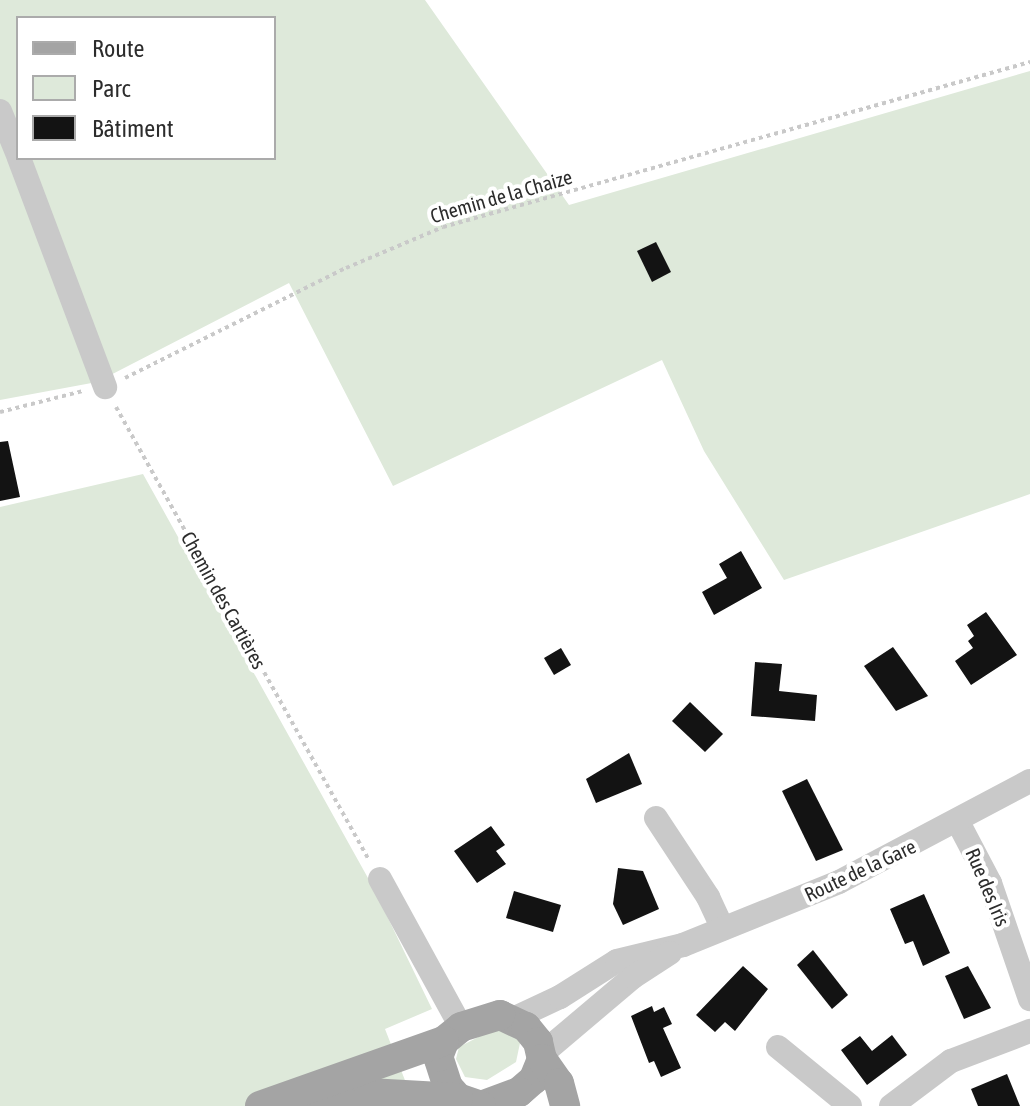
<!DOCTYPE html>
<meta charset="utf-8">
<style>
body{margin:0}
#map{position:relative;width:1030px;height:1106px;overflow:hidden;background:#fff;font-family:"Asap Condensed",sans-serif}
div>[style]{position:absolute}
.green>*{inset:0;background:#dee9da}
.building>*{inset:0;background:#131313}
.path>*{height:4px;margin-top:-2px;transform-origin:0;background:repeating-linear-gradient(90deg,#c9c9c9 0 4px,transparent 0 8px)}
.minor>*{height:24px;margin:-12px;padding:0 12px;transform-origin:12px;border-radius:12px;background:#c9c9c9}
.major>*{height:30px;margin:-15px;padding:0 15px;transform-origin:15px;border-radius:15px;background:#a4a4a4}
span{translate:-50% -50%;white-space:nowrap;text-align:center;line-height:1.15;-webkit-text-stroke:8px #fff;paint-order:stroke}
.street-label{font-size:20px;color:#2c2c2c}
.legend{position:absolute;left:16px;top:16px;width:260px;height:144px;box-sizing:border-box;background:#fff;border:2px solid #ababab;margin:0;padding:10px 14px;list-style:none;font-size:24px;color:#2c2c2c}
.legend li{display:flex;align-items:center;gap:16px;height:40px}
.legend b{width:40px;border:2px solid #ababab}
</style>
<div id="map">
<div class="green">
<i style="clip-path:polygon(evenodd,0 0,425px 0,569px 205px,1030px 71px,1030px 494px,784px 580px,704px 451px,662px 360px,393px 486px,289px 283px,97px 382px,0 400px,0 0,18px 18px,274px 18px,274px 158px,18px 158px,18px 18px)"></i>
<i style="clip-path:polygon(143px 474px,373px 887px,432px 1009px,385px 1029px,415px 1106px,0 1106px,0 507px)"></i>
<i style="clip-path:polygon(492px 1030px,513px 1032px,520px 1043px,516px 1062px,487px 1080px,465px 1077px,456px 1059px,459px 1047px)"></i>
</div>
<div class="building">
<i style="clip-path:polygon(656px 242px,671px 272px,652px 282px,637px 251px)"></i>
<i style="clip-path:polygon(8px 441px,20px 497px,0 501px,0 442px)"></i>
<i style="clip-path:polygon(741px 551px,762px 588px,714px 615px,702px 592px,727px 578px,719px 564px)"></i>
<i style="clip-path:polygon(986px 612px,1017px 655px,971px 685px,955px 661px,973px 648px,968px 641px,974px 636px,967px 625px)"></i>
<i style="clip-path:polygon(893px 647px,928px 696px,896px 711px,864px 666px)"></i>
<i style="clip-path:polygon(561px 648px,571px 665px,554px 675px,544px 658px)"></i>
<i style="clip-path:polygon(755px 662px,782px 664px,779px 691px,817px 695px,815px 721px,751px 716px)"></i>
<i style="clip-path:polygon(690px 702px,723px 734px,705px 752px,672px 721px)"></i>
<i style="clip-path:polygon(629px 753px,642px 784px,596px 803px,586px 779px)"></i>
<i style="clip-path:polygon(807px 779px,843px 850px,816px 861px,782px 791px)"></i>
<i style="clip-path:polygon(491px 826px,505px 845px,496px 851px,506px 864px,477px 883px,454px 851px)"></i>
<i style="clip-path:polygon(618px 868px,643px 871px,659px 909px,623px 925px,613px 904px)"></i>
<i style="clip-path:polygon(514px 891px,561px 905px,553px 932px,506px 918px)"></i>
<i style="clip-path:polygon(924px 894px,950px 953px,923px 966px,913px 941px,905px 944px,890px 909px)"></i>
<i style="clip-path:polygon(813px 950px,848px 995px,832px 1009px,797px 965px)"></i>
<i style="clip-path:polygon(743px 966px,768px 989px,735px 1031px,725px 1022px,715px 1032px,696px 1015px)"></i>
<i style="clip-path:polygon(968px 966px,991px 1008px,964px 1019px,945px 976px)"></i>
<i style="clip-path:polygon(652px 1006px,654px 1012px,664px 1007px,672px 1024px,663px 1028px,681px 1068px,661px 1077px,654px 1061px,649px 1063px,631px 1016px)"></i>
<i style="clip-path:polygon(892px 1035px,907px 1055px,867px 1085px,841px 1050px,860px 1036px,872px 1051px)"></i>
<i style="clip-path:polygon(1007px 1074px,1020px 1106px,978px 1106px,971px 1089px)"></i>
</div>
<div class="path">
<i style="left:125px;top:378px;width:247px;rotate:-26.5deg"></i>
<i style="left:346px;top:268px;width:105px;rotate:-22.9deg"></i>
<i style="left:443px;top:227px;width:610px;rotate:-15.7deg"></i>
<i style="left:116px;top:407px;width:519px;rotate:60.82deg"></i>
<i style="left:0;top:412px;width:86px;rotate:-14.2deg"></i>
</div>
<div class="minor">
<i style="left:0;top:111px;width:48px;rotate:67.8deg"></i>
<i style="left:19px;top:158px;width:245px;rotate:69.4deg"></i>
<i style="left:656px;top:818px;width:95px;rotate:56.6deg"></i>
<i style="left:708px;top:897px;width:35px;rotate:65deg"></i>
<i style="left:958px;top:822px;width:69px;rotate:62.3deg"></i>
<i style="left:990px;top:883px;width:123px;rotate:71deg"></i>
<i style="left:380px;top:879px;width:169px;rotate:61.3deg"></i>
<i style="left:513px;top:1019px;width:52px;rotate:-25.1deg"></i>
<i style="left:560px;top:997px;width:67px;rotate:-32.3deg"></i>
<i style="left:617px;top:961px;width:68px;rotate:-13.6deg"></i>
<i style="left:683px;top:945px;width:168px;rotate:-22deg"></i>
<i style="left:839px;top:882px;width:216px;rotate:-27.9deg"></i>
<i style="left:778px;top:1047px;width:93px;rotate:39.3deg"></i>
<i style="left:543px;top:1053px;width:118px;rotate:-40.2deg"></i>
<i style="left:633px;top:977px;width:44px;rotate:-33deg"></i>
<i style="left:891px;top:1106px;width:75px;rotate:-36.9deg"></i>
<i style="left:951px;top:1061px;width:85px;rotate:-20.8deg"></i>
</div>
<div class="major">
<i style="left:500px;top:1015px;width:29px;rotate:25deg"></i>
<i style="left:526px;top:1027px;width:19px;rotate:51deg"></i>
<i style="left:538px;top:1042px;width:17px;rotate:77deg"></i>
<i style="left:542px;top:1059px;width:22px;rotate:112deg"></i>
<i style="left:534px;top:1079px;width:20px;rotate:139deg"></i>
<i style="left:519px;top:1092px;width:40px;rotate:159.8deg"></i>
<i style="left:481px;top:1106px;width:24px;rotate:-161deg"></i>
<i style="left:458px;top:1098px;width:15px;rotate:-132deg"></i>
<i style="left:448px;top:1087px;width:32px;rotate:-108deg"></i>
<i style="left:438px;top:1057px;width:17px;rotate:-69deg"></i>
<i style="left:444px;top:1041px;width:22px;rotate:-39deg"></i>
<i style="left:461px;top:1027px;width:41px;rotate:-17.1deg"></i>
<i style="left:542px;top:1059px;width:29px;rotate:55deg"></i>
<i style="left:559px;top:1083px;width:24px;rotate:75deg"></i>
<i style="left:315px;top:1103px;width:55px;rotate:-10.5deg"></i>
<i style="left:369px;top:1093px;width:89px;rotate:3.2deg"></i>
<i style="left:260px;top:1106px;width:195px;rotate:-19.5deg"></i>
</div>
<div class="street-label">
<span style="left:501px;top:196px;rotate:-16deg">Chemin de la Chaize</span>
<span style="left:224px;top:600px;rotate:61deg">Chemin des Cartières</span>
<span style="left:860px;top:870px;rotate:-25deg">Route de la Gare</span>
<span style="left:988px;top:887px;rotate:67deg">Rue des Iris</span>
</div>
<ul class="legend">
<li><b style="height:10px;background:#a4a4a4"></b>Route</li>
<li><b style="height:22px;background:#dee9da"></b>Parc</li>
<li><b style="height:22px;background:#131313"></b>Bâtiment</li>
</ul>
</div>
